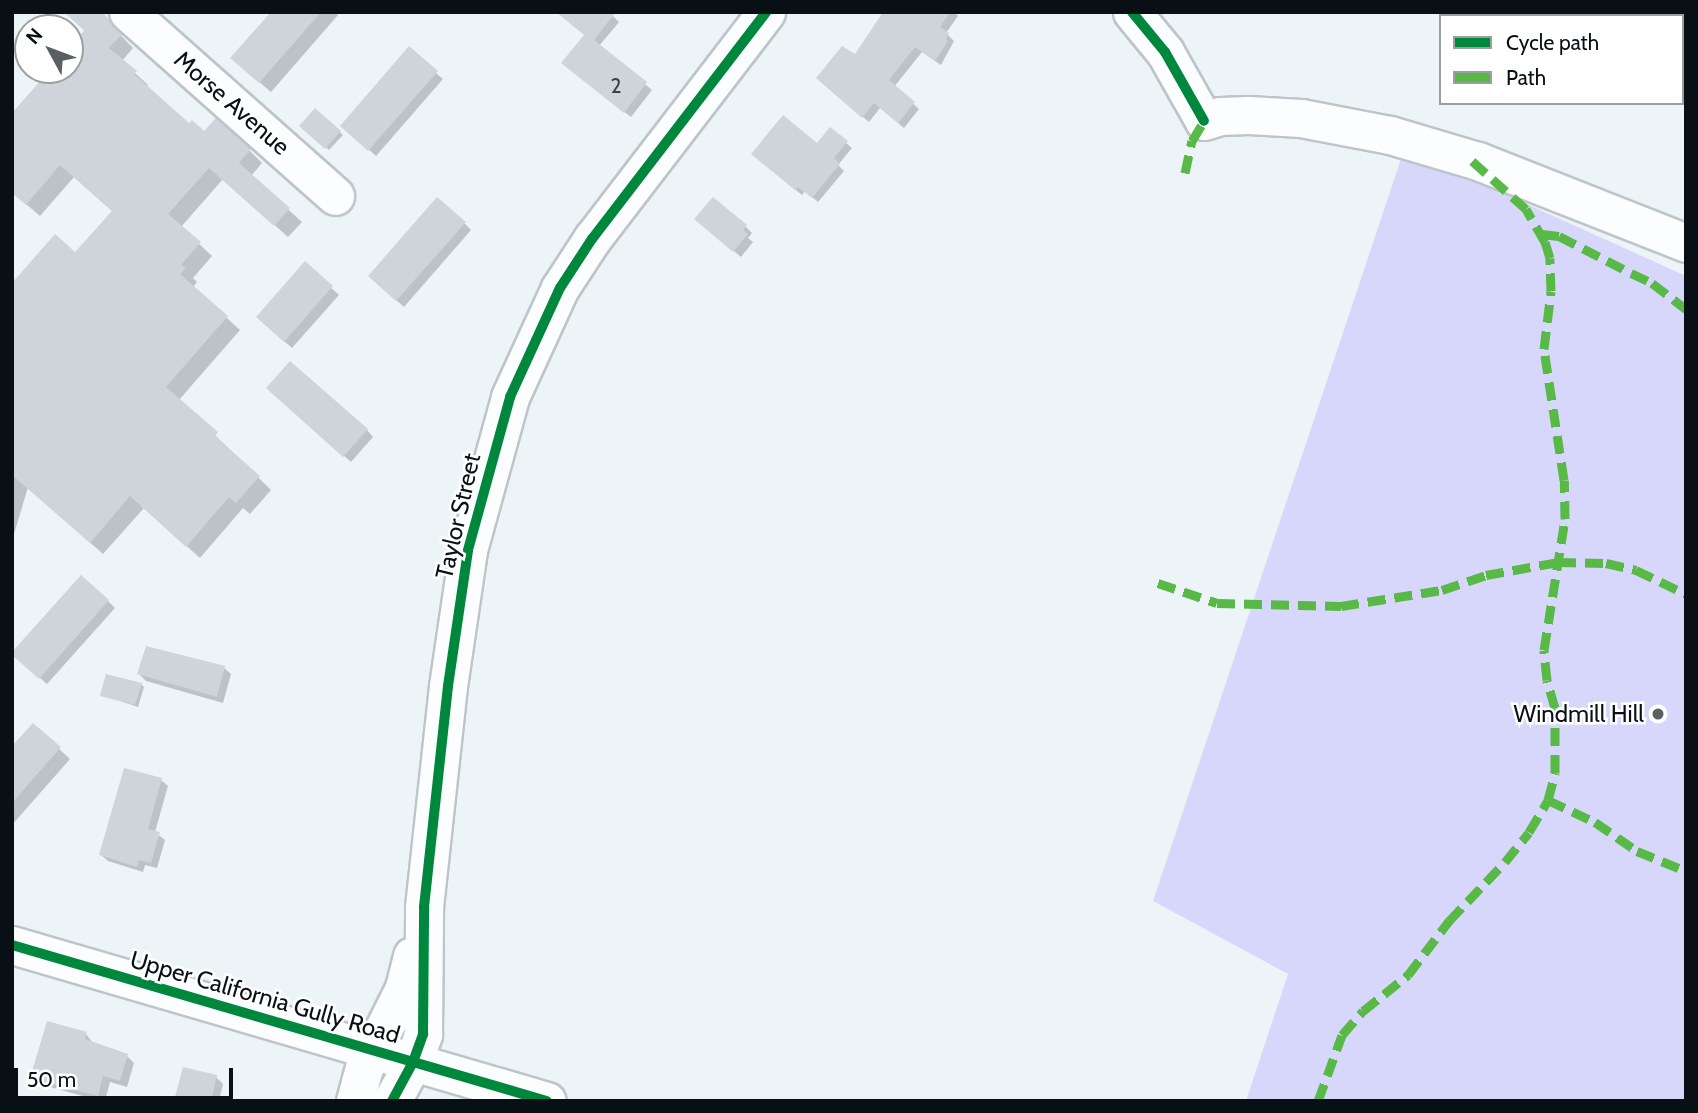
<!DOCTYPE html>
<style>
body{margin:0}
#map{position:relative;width:1698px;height:1113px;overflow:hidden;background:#ecf4f8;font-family:Cabin,sans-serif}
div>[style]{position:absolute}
.green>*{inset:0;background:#d7d7fb}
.shadow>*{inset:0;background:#0003}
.building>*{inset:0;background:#ced4da}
.roads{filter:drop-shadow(2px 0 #bdc5c9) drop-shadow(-2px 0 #bdc5c9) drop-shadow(0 2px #bdc5c9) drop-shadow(0 -2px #bdc5c9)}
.minor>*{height:37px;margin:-18.5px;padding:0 18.5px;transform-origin:18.5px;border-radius:18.5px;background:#fcfdfe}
.quiet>*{height:9px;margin-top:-4.5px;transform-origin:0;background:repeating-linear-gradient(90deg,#58b947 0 18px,transparent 0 27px)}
.cycleway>*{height:10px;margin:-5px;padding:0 5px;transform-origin:5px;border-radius:5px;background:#00873e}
.dots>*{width:19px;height:19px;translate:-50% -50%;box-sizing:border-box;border:4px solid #fff;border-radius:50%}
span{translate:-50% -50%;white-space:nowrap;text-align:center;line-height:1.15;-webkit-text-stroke:5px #fff;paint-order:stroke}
.number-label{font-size:21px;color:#3a4146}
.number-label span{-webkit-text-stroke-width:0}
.street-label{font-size:24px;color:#081015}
.poi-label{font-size:24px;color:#081015}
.right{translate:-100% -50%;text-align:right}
.frame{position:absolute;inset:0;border:14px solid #081015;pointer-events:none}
.legend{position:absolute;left:1439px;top:14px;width:245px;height:91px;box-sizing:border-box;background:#fff;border:2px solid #9c9fa1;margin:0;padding:9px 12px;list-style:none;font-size:21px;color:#081015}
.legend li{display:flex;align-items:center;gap:14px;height:35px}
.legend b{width:35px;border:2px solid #9c9fa1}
.north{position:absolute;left:14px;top:14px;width:70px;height:70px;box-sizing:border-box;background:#fff;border:2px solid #9c9fa1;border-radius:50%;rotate:311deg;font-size:19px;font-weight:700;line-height:28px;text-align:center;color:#081015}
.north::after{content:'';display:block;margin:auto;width:24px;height:32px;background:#586064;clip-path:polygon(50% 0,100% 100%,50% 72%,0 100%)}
.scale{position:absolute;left:14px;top:1068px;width:219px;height:32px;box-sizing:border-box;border:4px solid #081015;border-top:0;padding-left:9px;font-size:21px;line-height:24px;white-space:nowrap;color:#081015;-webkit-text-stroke:5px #fff;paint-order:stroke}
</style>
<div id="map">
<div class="green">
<i style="clip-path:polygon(1403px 153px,1421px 156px,1686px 276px,1686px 1101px,1246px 1101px,1288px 974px,1153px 901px)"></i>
</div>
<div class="shadow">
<i style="clip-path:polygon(98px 12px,133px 48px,122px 61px,148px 85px,146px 88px,189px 125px,250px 151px,262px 163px,251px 176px,302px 222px,288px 237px,223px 179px,181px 227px,212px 256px,193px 278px,197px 282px,193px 287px,240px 330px,179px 400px,271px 490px,250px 514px,243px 508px,200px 558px,144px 508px,103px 554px,28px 487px,12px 541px,12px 286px,76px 254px,113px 212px,74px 177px,40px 216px,12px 192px,53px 70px,70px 70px,70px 50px)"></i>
<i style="clip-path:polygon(273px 12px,335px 12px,338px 15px,271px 92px,243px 68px)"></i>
<i style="clip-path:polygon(885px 12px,954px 12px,958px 16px,946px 33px,954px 41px,941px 65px,922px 52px,894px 87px,919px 109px,904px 128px,880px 108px,869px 122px,824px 84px,855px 56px)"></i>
<i style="clip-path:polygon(1443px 12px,1552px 12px,1550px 16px,1451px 16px)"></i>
<i style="clip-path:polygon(613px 16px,619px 22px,599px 46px,652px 90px,631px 117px,570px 69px,586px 35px)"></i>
<i style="clip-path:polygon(436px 73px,443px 79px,376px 156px,349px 132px)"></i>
<i style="clip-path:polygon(315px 110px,343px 135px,329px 150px,302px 125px)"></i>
<i style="clip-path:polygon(846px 143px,852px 148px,838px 165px,844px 171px,818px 202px,805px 191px,802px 195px,759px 160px,817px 145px)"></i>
<i style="clip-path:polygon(464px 223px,471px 230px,404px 307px,377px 283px)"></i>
<i style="clip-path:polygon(703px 225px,745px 226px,752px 233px,748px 238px,753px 242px,741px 257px)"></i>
<i style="clip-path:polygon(305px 264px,339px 295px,292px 348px,265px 324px)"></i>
<i style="clip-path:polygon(275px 395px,367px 430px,373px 437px,351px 462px)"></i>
<i style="clip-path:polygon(108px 601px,115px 608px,47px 684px,20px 661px)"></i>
<i style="clip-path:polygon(224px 668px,231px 674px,223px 703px,146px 681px,139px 674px)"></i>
<i style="clip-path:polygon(141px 684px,144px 687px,138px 707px,102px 695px)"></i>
<i style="clip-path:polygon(33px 725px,70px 759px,12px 825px,12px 749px)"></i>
<i style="clip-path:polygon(161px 780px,168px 786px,155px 832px,165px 840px,157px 868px,145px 865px,143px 872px,108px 861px,101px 855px)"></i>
<i style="clip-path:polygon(86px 1034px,93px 1043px,127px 1056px,134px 1063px,127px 1087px,110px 1082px,105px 1101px,101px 1101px,39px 1084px,32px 1077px)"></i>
<i style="clip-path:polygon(216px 1077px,223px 1084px,219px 1101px,176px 1101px)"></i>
</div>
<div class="building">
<i style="clip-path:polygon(64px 12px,102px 12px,122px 34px,109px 48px,137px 71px,134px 74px,189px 123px,192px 120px,204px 131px,216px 118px,251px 149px,239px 163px,290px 208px,274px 226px,209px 168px,168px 214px,201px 242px,181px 265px,186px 268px,180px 274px,228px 316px,166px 387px,218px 432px,215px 436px,260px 476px,236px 503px,229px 497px,186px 547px,130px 496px,90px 543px,12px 475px,12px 283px,55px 234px,75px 252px,112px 211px,60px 165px,26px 205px,12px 193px,12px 113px,50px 70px,70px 70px,70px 48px,85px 31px)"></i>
<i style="clip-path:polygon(271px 12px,321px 12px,259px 83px,230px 58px)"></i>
<i style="clip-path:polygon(556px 12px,616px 12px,594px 40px,647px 82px,624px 113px,561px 63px,584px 35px)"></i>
<i style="clip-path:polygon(883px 12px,950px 12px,940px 27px,949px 33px,946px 39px,948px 41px,935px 61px,915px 47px,889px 80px,915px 102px,898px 123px,874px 103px,862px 118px,816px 78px,842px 46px,855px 54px)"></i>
<i style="clip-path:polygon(409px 46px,438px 71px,368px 151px,340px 126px)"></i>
<i style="clip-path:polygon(315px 108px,341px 131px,325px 149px,299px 126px)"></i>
<i style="clip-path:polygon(783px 115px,817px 143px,830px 127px,848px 141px,834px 158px,840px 164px,812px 198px,798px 187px,795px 190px,751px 154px)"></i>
<i style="clip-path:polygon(437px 197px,466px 222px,396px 301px,368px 276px)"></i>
<i style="clip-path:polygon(713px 197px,747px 225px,743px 230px,748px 234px,733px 252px,694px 219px)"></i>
<i style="clip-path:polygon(305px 261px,333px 286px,284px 342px,256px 317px)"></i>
<i style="clip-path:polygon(290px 361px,368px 429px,343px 457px,266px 388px)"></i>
<i style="clip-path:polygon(81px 575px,109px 600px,39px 679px,12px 655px,12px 652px)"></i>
<i style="clip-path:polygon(146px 646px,225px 666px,217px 697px,137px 674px)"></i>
<i style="clip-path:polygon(106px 674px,142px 683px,135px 705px,100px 696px)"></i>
<i style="clip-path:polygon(33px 723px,61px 747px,12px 803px,12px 746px)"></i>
<i style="clip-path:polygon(124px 768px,162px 778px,148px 829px,160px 832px,151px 863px,139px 860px,137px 867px,99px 855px)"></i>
<i style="clip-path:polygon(47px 1021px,87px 1032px,85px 1039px,128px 1054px,120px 1081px,103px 1076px,98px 1096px,30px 1078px)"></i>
<i style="clip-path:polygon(183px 1067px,217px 1075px,211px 1101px,174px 1101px)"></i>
</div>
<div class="roads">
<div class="minor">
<i style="left:128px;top:12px;width:277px;rotate:41.6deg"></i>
<i style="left:1132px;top:12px;width:52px;rotate:50.5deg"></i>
<i style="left:1165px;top:52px;width:79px;rotate:60.5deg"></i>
<i style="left:1204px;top:121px;width:17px;rotate:-17deg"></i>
<i style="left:1220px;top:116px;width:28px;rotate:-2deg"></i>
<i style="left:1248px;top:115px;width:53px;rotate:3.2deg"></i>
<i style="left:1301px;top:118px;width:91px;rotate:10.8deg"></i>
<i style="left:1390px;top:135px;width:92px;rotate:16.5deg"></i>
<i style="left:1478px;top:161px;width:224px;rotate:21.5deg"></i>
<i style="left:12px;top:945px;width:557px;rotate:16.26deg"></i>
<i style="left:355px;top:1101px;width:34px;rotate:-75deg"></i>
<i style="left:364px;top:1068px;width:89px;rotate:-63.4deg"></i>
<i style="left:404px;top:988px;width:33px;rotate:-76deg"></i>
<i style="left:392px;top:1101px;width:44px;rotate:-61.7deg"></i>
<i style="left:413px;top:1062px;width:30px;rotate:-70deg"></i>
<i style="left:423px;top:1034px;width:127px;rotate:-89.5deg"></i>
<i style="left:424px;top:907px;width:222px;rotate:-83.8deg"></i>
<i style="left:448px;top:686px;width:137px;rotate:-81.6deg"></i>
<i style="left:468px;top:550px;width:159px;rotate:-74.6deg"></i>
<i style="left:510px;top:397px;width:120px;rotate:-65.4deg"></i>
<i style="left:560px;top:288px;width:59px;rotate:-56.9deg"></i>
<i style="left:592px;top:239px;width:286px;rotate:-52.5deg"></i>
</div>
</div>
<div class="quiet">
<i style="left:1185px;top:173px;width:33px;rotate:-78deg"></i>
<i style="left:1192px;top:141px;width:23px;rotate:-59deg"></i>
<i style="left:1542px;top:234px;width:17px;rotate:7deg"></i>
<i style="left:1559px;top:236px;width:81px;rotate:27.2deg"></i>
<i style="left:1631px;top:273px;width:23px;rotate:25deg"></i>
<i style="left:1652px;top:283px;width:43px;rotate:37.4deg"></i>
<i style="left:1158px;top:583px;width:62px;rotate:18.7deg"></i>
<i style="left:1217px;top:603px;width:124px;rotate:1.4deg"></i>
<i style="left:1341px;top:606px;width:102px;rotate:-9deg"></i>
<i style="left:1442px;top:590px;width:46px;rotate:-18.8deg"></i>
<i style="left:1486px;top:575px;width:73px;rotate:-10.2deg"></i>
<i style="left:1558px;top:562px;width:48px;rotate:1.2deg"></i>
<i style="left:1606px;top:563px;width:31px;rotate:13deg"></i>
<i style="left:1636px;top:570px;width:55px;rotate:25.6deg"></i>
<i style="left:1548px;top:800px;width:52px;rotate:25.1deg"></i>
<i style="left:1595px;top:822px;width:51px;rotate:34.6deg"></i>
<i style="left:1637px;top:851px;width:53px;rotate:22.2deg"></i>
<i style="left:1318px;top:1101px;width:70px;rotate:-70deg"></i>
<i style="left:1342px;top:1035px;width:32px;rotate:-49deg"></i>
<i style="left:1363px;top:1011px;width:58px;rotate:-38.7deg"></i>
<i style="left:1408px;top:975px;width:68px;rotate:-52.8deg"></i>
<i style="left:1449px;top:921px;width:81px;rotate:-46.5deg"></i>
<i style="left:1505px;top:862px;width:38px;rotate:-51deg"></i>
<i style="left:1529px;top:832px;width:37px;rotate:-59deg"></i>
<i style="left:1548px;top:800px;width:28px;rotate:-75deg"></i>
<i style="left:1555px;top:773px;width:65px;rotate:-90deg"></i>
<i style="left:1555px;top:708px;width:29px;rotate:-106deg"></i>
<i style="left:1547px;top:680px;width:30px;rotate:-96deg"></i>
<i style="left:1544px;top:650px;width:133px;rotate:-80.9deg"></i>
<i style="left:1565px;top:519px;width:39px;rotate:-91deg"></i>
<i style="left:1564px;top:480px;width:133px;rotate:-98.7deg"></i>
<i style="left:1544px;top:349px;width:58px;rotate:-83.1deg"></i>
<i style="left:1551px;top:291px;width:33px;rotate:-92deg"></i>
<i style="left:1550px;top:258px;width:17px;rotate:-107deg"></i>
<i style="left:1545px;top:242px;width:38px;rotate:-120deg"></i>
<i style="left:1526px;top:209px;width:75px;rotate:-138.2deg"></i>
</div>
<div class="cycleway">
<i style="left:1132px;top:12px;width:52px;rotate:50.5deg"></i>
<i style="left:1165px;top:52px;width:79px;rotate:60.5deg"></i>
<i style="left:12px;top:945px;width:557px;rotate:16.26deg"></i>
<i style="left:392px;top:1101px;width:44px;rotate:-61.7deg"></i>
<i style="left:413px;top:1062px;width:30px;rotate:-70deg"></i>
<i style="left:423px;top:1034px;width:127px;rotate:-89.5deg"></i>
<i style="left:424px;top:907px;width:222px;rotate:-83.8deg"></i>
<i style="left:448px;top:686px;width:137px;rotate:-81.6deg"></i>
<i style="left:468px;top:550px;width:159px;rotate:-74.6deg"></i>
<i style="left:510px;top:397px;width:120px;rotate:-65.4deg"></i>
<i style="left:560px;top:288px;width:59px;rotate:-56.9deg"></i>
<i style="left:592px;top:239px;width:286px;rotate:-52.5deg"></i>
</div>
<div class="dots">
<i style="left:1658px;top:714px;background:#586064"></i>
</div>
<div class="number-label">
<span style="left:616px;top:86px">2</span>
</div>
<div class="street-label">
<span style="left:232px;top:103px;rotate:41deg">Morse Avenue</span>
<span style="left:458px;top:516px;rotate:-77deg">Taylor Street</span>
<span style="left:265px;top:997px;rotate:16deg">Upper California Gully Road</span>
</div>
<div class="poi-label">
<span class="right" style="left:1644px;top:714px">Windmill Hill</span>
</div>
<div class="frame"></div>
<ul class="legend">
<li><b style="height:9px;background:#00873e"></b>Cycle path</li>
<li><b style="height:9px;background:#58b947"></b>Path</li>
</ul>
<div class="north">N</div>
<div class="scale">50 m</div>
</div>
